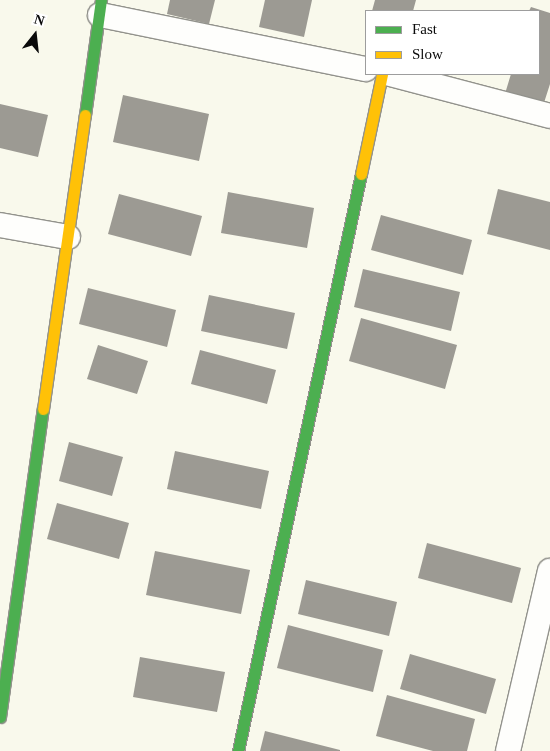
<!DOCTYPE html>
<style>
body{margin:0}
#map{position:relative;width:550px;height:751px;overflow:hidden;background:#f9f9ec;font-family:"Times New Roman",serif}
div>[style]{position:absolute}
.building>*{inset:0;background:#9c9a93}
.roads{filter:drop-shadow(1px 0 #92928c) drop-shadow(-1px 0 #92928c) drop-shadow(0 1px #92928c) drop-shadow(0 -1px #92928c)}
.street>*{height:24px;margin:-12px;padding:0 12px;transform-origin:12px;border-radius:12px;background:#fefefc}
.fast>*{height:11px;margin:-5.5px;padding:0 5.5px;transform-origin:5.5px;border-radius:5.5px;background:#4caf50}
.slow>*{height:11px;margin:-5.5px;padding:0 5.5px;transform-origin:5.5px;border-radius:5.5px;background:#ffc107}
span{translate:-50% -50%;white-space:nowrap;text-align:center;line-height:1.15;-webkit-text-stroke:5px #fff;paint-order:stroke}
.legend{position:absolute;left:365px;top:10px;width:175px;height:65px;box-sizing:border-box;background:#fff;border:1px solid #9d9d9d;margin:0;padding:6px 9px;list-style:none;font-size:15px;color:#0a0a0a}
.legend li{display:flex;align-items:center;gap:10px;height:25px}
.legend b{width:25px;border:1px solid #9d9d9d}
.north{position:absolute;left:10px;top:10px;width:50px;height:50px;-webkit-text-stroke:4px #fff;paint-order:stroke;rotate:16deg;font-size:14px;font-weight:700;line-height:20px;text-align:center;color:#0a0a0a}
.north::after{content:'';display:block;margin:auto;width:18px;height:22px;background:#0a0a0a;clip-path:polygon(50% 0,100% 100%,50% 72%,0 100%)}
</style>
<div id="map">
<div class="building">
<i style="clip-path:polygon(170px 0,215px 0,209px 24px,167px 14px)"></i>
<i style="clip-path:polygon(265px 0,312px 0,304px 37px,259px 27px)"></i>
<i style="clip-path:polygon(375px 0,416px 0,413px 11px,372px 11px)"></i>
<i style="clip-path:polygon(531px 7px,550px 13px,550px 84px,542px 109px,504px 97px,511px 74px,539px 74px,539px 11px,529px 11px)"></i>
<i style="clip-path:polygon(123px 95px,209px 114px,199px 161px,113px 142px)"></i>
<i style="clip-path:polygon(0 104px,48px 115px,38px 157px,0 148px)"></i>
<i style="clip-path:polygon(498px 189px,550px 202px,550px 250px,487px 234px)"></i>
<i style="clip-path:polygon(228px 192px,314px 208px,307px 248px,221px 233px)"></i>
<i style="clip-path:polygon(119px 194px,202px 216px,191px 256px,108px 234px)"></i>
<i style="clip-path:polygon(381px 215px,472px 240px,463px 275px,371px 250px)"></i>
<i style="clip-path:polygon(363px 269px,460px 292px,451px 331px,354px 307px)"></i>
<i style="clip-path:polygon(88px 288px,176px 310px,167px 347px,79px 324px)"></i>
<i style="clip-path:polygon(209px 295px,295px 313px,287px 349px,201px 331px)"></i>
<i style="clip-path:polygon(361px 318px,457px 345px,445px 389px,349px 361px)"></i>
<i style="clip-path:polygon(98px 345px,148px 361px,137px 394px,87px 379px)"></i>
<i style="clip-path:polygon(200px 350px,276px 370px,267px 404px,191px 384px)"></i>
<i style="clip-path:polygon(69px 442px,123px 457px,112px 496px,59px 481px)"></i>
<i style="clip-path:polygon(175px 451px,269px 471px,261px 509px,167px 489px)"></i>
<i style="clip-path:polygon(57px 503px,129px 523px,119px 559px,47px 539px)"></i>
<i style="clip-path:polygon(427px 543px,521px 568px,512px 603px,418px 578px)"></i>
<i style="clip-path:polygon(155px 551px,250px 570px,241px 614px,146px 595px)"></i>
<i style="clip-path:polygon(306px 580px,397px 602px,389px 636px,298px 614px)"></i>
<i style="clip-path:polygon(288px 625px,383px 650px,373px 692px,277px 668px)"></i>
<i style="clip-path:polygon(410px 654px,496px 679px,486px 714px,400px 689px)"></i>
<i style="clip-path:polygon(140px 657px,225px 672px,217px 712px,133px 697px)"></i>
<i style="clip-path:polygon(387px 695px,475px 719px,467px 751px,433px 751px,376px 736px)"></i>
<i style="clip-path:polygon(265px 731px,340px 750px,340px 751px,260px 751px)"></i>
</div>
<div class="roads">
<div class="street">
<i style="left:100px;top:15px;width:271px;rotate:11.5deg"></i>
<i style="left:390px;top:74px;width:165px;rotate:14.7deg"></i>
<i style="left:0;top:225px;width:69px;rotate:10deg"></i>
<i style="left:508px;top:751px;width:185px;rotate:-76.9deg"></i>
</div>
<div class="fast">
<i style="left:85px;top:115px;width:116px;rotate:-82.1deg"></i>
<i style="left:0;top:717px;width:311px;rotate:-82.1deg"></i>
<i style="left:238px;top:751px;width:590px;rotate:-77.97deg"></i>
</div>
<div class="slow">
<i style="left:361px;top:174px;width:102px;rotate:-78.1deg"></i>
<i style="left:43px;top:409px;width:297px;rotate:-81.9deg"></i>
</div>
</div>
<ul class="legend">
<li><b style="height:6px;background:#4caf50"></b>Fast</li>
<li><b style="height:6px;background:#ffc107"></b>Slow</li>
</ul>
<div class="north">N</div>
</div>
